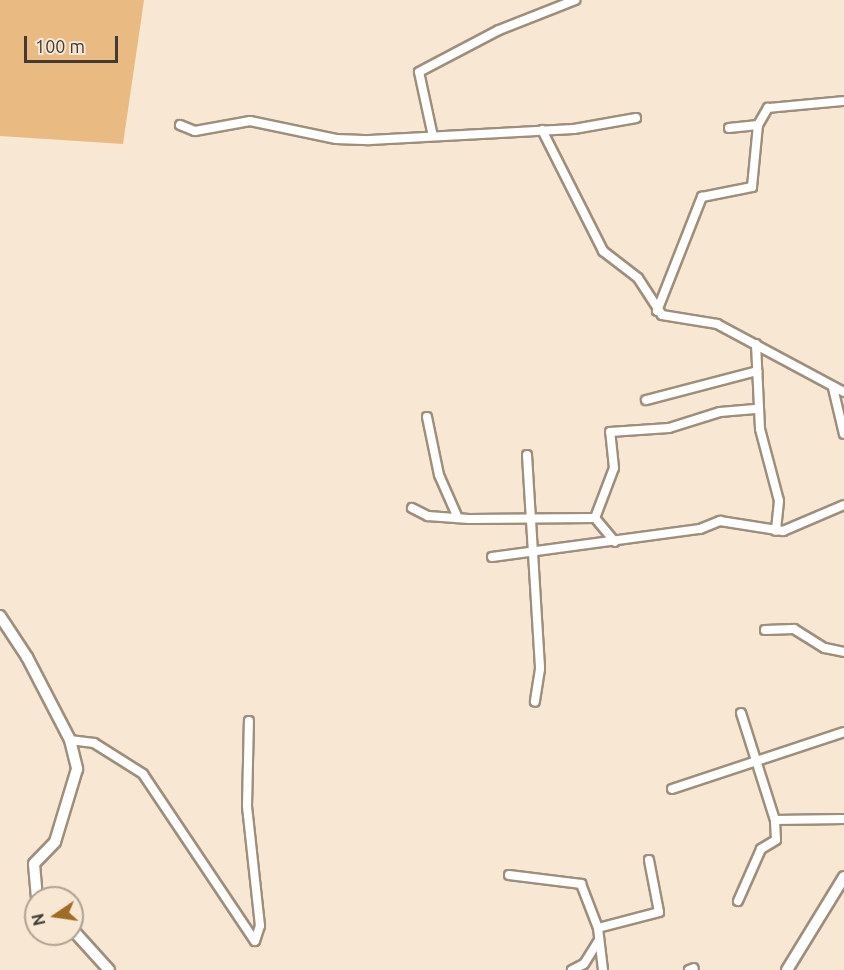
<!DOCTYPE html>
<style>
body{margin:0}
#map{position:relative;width:844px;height:970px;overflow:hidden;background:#f7e7d3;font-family:Ubuntu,sans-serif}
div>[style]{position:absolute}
.green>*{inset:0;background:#e9bb82}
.roads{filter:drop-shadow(2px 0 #9e8f7d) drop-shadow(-2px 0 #9e8f7d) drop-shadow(0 2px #9e8f7d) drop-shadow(0 -2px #9e8f7d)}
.street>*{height:8px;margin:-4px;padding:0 4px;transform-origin:4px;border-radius:4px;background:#fff}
.secondary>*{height:10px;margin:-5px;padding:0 5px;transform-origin:5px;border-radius:5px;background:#fff}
span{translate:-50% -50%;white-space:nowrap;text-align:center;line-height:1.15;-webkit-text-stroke:6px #f7e7d3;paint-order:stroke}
.north{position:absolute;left:24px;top:886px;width:60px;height:60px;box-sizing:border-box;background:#f7e7d3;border:2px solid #aea293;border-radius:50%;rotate:257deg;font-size:16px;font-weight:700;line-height:24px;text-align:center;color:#413b33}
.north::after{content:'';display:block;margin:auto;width:21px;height:27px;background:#9e6c22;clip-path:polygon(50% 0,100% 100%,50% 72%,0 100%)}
.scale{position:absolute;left:24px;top:36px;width:94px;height:27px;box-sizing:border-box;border:3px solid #413b33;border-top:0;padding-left:8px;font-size:18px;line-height:21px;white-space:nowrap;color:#413b33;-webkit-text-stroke:4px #f7e7d3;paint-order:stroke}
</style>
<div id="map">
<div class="green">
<i style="clip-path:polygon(0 0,144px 0,123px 144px,0 136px)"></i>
</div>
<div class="roads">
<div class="street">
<i style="left:180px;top:125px;width:16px;rotate:22deg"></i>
<i style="left:195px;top:131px;width:56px;rotate:-10.3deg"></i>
<i style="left:250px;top:121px;width:88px;rotate:11.8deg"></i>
<i style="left:336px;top:139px;width:34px;rotate:2deg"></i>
<i style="left:370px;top:140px;width:204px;rotate:-3.1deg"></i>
<i style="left:574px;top:129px;width:63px;rotate:-10.1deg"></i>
<i style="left:729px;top:128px;width:29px;rotate:-6deg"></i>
<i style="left:542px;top:130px;width:136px;rotate:63.2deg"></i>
<i style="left:603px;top:251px;width:44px;rotate:37.6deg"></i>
<i style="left:638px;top:278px;width:44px;rotate:57deg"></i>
<i style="left:662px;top:315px;width:56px;rotate:9.3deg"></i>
<i style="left:717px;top:324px;width:144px;rotate:28.2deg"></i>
<i style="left:432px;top:132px;width:61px;rotate:-102.2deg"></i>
<i style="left:419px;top:72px;width:90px;rotate:-27.7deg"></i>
<i style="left:499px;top:30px;width:82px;rotate:-21.5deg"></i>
<i style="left:657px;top:311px;width:123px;rotate:-68.5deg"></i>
<i style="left:702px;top:197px;width:51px;rotate:-11.3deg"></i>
<i style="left:752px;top:187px;width:62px;rotate:-84.5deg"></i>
<i style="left:758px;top:125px;width:20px;rotate:-60deg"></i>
<i style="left:768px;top:108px;width:76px;rotate:-5.3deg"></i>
<i style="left:756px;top:344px;width:85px;rotate:87.3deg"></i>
<i style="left:760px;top:429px;width:74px;rotate:75.2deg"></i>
<i style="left:779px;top:501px;width:30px;rotate:96deg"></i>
<i style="left:833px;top:388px;width:47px;rotate:76.6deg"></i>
<i style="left:646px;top:400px;width:115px;rotate:-14.6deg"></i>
<i style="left:427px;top:417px;width:59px;rotate:78.3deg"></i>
<i style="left:439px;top:475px;width:47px;rotate:66.2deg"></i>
<i style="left:527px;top:455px;width:214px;rotate:86.5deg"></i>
<i style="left:540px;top:669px;width:33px;rotate:99deg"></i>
<i style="left:412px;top:508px;width:18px;rotate:27deg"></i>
<i style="left:428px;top:516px;width:41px;rotate:4.2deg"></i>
<i style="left:469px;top:519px;width:126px;rotate:-0.5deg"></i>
<i style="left:595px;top:518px;width:31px;rotate:50deg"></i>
<i style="left:595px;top:518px;width:53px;rotate:-69.2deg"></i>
<i style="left:614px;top:468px;width:36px;rotate:-96deg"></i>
<i style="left:610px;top:432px;width:59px;rotate:-3.9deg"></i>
<i style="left:669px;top:428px;width:53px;rotate:-17.4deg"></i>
<i style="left:720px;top:412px;width:38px;rotate:-5deg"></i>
<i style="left:492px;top:557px;width:210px;rotate:-7.7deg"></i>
<i style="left:700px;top:529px;width:22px;rotate:-22deg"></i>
<i style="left:720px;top:521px;width:64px;rotate:9deg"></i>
<i style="left:783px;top:531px;width:66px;rotate:-23.1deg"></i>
<i style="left:765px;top:630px;width:29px;rotate:-2deg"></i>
<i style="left:794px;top:629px;width:36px;rotate:32deg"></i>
<i style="left:825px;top:648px;width:19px;rotate:12deg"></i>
<i style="left:741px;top:713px;width:112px;rotate:72.4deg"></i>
<i style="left:775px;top:820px;width:69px;rotate:-0.8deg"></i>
<i style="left:70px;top:740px;width:24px;rotate:7deg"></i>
<i style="left:94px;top:743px;width:58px;rotate:32.3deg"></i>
<i style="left:143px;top:774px;width:201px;rotate:56.2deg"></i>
<i style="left:255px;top:941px;width:16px;rotate:-72deg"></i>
<i style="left:260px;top:926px;width:121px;rotate:-96.2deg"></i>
<i style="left:247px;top:806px;width:85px;rotate:-88.7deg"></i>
<i style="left:672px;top:789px;width:181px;rotate:-18.3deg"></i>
<i style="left:509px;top:875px;width:73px;rotate:7.1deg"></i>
<i style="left:581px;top:884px;width:47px;rotate:68.9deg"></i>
<i style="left:598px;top:928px;width:42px;rotate:83.2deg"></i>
<i style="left:738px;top:901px;width:57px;rotate:-66.1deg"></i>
<i style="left:761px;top:849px;width:17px;rotate:-31deg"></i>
<i style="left:776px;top:840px;width:20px;rotate:-93deg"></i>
<i style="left:598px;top:928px;width:63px;rotate:-14.7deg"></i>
<i style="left:659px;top:912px;width:53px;rotate:-100.9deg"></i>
<i style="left:572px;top:970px;width:13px;rotate:-27deg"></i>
<i style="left:584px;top:964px;width:28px;rotate:-58deg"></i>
<i style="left:689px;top:970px;width:5px;rotate:-22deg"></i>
</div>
<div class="secondary">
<i style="left:0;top:616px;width:49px;rotate:56.6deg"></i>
<i style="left:27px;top:657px;width:93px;rotate:62.6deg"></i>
<i style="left:70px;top:740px;width:30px;rotate:76deg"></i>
<i style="left:77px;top:769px;width:76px;rotate:106.8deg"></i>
<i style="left:55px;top:842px;width:30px;rotate:134deg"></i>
<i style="left:34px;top:864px;width:34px;rotate:85deg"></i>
<i style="left:72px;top:929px;width:55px;rotate:47.9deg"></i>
<i style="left:787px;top:970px;width:109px;rotate:-58.5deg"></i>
</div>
</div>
<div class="north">N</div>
<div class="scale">100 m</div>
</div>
